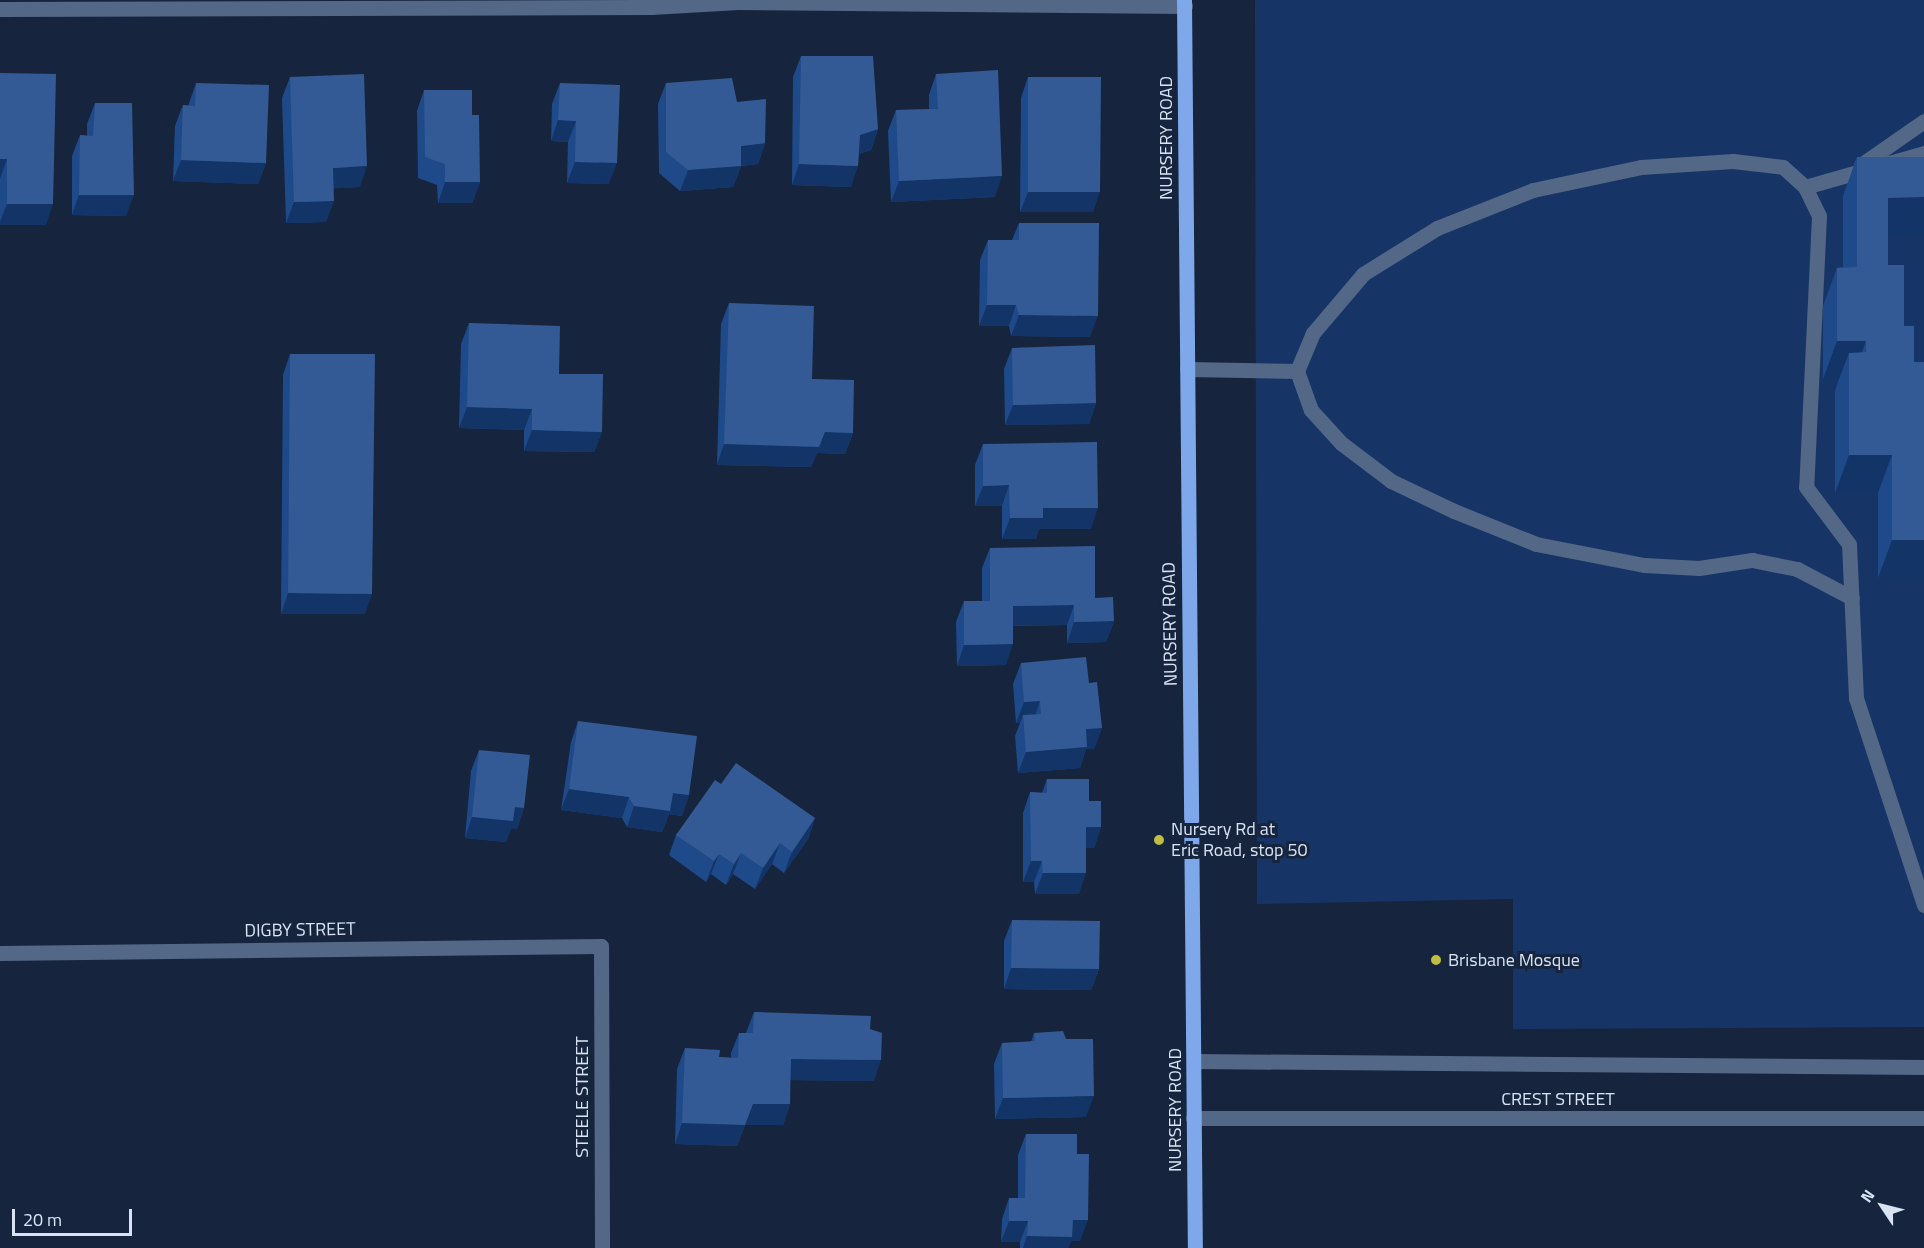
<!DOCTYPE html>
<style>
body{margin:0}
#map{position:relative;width:1924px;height:1248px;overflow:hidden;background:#16253d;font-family:"Titillium Web",sans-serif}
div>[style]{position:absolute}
.green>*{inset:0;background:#163566}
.minor>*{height:15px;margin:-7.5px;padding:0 7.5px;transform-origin:7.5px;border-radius:7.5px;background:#536786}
.major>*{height:15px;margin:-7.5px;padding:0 7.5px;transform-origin:7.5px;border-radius:7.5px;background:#7ea8e9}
.wall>*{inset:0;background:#1f4a8a}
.shaded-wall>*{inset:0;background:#133466}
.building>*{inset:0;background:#335a95}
.dots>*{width:16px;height:16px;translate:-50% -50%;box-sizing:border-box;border:3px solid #16253d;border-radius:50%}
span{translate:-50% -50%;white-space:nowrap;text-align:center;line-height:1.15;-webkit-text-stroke:6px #16253d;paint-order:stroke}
.street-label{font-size:18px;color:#d9e3f3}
.poi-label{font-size:18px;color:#d9e3f3}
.left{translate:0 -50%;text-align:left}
.north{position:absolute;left:1852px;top:1176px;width:60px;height:60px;-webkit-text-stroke:4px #16253d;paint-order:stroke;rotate:305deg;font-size:16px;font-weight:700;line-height:24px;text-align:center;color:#d9e3f3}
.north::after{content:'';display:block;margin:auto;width:21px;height:27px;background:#d9e3f3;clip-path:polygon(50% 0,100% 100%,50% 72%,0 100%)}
.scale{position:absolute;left:12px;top:1209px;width:120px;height:27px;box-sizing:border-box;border:3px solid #d9e3f3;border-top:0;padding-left:8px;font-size:18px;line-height:21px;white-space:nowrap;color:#d9e3f3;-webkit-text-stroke:4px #16253d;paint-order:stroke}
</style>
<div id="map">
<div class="green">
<i style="clip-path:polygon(1255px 0,1924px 0,1924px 1027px,1513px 1029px,1513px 899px,1257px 904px)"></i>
</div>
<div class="minor">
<i style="left:0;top:9px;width:651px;rotate:-0.18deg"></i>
<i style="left:651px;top:7px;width:87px;rotate:-3.3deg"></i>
<i style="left:738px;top:2px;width:447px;rotate:0.5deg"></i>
<i style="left:1861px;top:165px;width:77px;rotate:-34.9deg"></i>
<i style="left:1805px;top:187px;width:124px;rotate:-15.9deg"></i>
<i style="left:1187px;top:369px;width:110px;rotate:1deg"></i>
<i style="left:1297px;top:371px;width:41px;rotate:-67.2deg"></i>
<i style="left:1313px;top:333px;width:77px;rotate:-49.7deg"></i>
<i style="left:1363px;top:274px;width:87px;rotate:-31.9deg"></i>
<i style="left:1437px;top:228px;width:103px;rotate:-21.6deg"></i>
<i style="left:1533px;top:190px;width:110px;rotate:-12deg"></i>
<i style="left:1641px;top:167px;width:92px;rotate:-3.7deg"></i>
<i style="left:1733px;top:161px;width:50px;rotate:6.8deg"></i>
<i style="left:1783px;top:167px;width:30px;rotate:42deg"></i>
<i style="left:1805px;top:187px;width:32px;rotate:64deg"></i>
<i style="left:1819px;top:216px;width:271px;rotate:92.7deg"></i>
<i style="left:1806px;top:487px;width:71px;rotate:53deg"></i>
<i style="left:1849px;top:544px;width:154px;rotate:87.4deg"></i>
<i style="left:1856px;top:698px;width:218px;rotate:71.8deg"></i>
<i style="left:1297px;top:371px;width:41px;rotate:70.3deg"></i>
<i style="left:1311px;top:410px;width:45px;rotate:47.7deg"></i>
<i style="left:1341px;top:443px;width:63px;rotate:37.2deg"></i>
<i style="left:1391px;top:481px;width:70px;rotate:25.5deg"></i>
<i style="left:1454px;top:511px;width:88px;rotate:21.9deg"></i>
<i style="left:1536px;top:544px;width:110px;rotate:11deg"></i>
<i style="left:1644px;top:565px;width:55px;rotate:3.1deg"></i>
<i style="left:1699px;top:568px;width:54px;rotate:-8.6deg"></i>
<i style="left:1752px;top:560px;width:46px;rotate:11.3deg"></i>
<i style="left:1797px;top:569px;width:62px;rotate:27.8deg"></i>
<i style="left:0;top:953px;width:601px;rotate:-0.67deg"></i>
<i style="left:601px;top:946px;width:302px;rotate:89.8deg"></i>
<i style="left:1194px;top:1061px;width:730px;rotate:0.47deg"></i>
<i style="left:1193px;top:1118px;width:731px"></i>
</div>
<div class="major">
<i style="left:1184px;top:0;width:1248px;rotate:89.5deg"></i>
</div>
<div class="wall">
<i style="clip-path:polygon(801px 56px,878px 129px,871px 150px,859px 154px,851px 187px,792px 185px,793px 77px)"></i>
<i style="clip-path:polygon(0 73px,46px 225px,0 225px)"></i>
<i style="clip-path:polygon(936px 74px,995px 197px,891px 202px,888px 131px,896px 110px,929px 109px,929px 95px)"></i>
<i style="clip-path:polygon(290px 77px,360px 187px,333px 188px,326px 222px,286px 223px,282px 98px)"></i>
<i style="clip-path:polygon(1028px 77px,1093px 212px,1020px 212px,1021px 98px)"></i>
<i style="clip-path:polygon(196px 83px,266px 163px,258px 184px,173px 181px,175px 126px,183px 105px,188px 106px)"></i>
<i style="clip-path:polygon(560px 83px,609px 184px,567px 183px,568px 142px,551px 141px,552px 104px)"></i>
<i style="clip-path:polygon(666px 83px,765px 143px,758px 164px,741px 166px,733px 187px,680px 191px,659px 173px,658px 104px)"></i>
<i style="clip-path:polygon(424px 90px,472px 115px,480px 182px,472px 203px,438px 203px,437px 185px,418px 178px,417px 111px)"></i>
<i style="clip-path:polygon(95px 103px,126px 216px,72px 215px,72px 156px,80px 135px,87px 136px,87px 124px)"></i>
<i style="clip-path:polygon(1857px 157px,1924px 236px,1888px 236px,1888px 265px,1914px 362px,1924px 362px,1924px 578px,1878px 578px,1878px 493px,1835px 493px,1835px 391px,1839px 379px,1823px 379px,1823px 306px,1837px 268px,1843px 267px,1843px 196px)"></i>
<i style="clip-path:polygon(1019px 223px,1090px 337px,1011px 336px,1009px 326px,979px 326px,980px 260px,988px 240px,1012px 240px)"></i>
<i style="clip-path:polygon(729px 303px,812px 379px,853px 433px,845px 454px,817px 453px,811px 467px,717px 465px,721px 324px)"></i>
<i style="clip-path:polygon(469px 323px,559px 374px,602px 432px,594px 452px,524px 451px,524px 430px,459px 428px,461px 344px)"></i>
<i style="clip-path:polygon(1012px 348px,1096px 403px,1089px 424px,1005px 425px,1004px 369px)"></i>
<i style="clip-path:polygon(290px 354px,365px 614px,281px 614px,283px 375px)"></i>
<i style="clip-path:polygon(983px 444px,1091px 529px,1039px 529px,1036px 539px,1002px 539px,1002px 506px,975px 506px,975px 465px)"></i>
<i style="clip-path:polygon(990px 548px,1095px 598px,1114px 621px,1106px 642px,1067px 643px,1067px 625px,1013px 626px,1006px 665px,957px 666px,956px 622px,964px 601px,982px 601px,982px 568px)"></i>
<i style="clip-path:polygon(1021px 663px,1089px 683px,1102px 728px,1094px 749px,1086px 749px,1080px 768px,1018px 773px,1015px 736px,1020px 723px,1016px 723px,1013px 684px)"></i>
<i style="clip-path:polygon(578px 721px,689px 795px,682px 816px,669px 814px,662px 832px,627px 827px,622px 818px,561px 810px,571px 742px)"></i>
<i style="clip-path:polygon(479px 750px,524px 808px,517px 829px,511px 828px,506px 842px,465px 838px,471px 771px)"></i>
<i style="clip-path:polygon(1047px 779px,1089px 801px,1101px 827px,1094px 848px,1086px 848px,1079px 894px,1035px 894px,1034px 882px,1023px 882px,1023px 813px,1030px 792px,1042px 793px)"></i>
<i style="clip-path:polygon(721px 784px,815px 818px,808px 839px,784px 873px,772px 864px,755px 889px,733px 874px,726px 885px,711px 874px,706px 882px,669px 855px,676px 835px)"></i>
<i style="clip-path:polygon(1012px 920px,1099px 969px,1091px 990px,1004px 989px,1004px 941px)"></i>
<i style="clip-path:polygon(754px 1012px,870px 1029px,874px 1081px,790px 1080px,790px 1104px,783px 1125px,745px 1125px,737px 1146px,675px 1144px,677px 1069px,685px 1048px,719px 1057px,731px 1058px,731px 1053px,739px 1033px,746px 1033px)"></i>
<i style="clip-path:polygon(1034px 1033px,1086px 1117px,995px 1119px,994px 1064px,1002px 1043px,1031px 1042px)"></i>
<i style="clip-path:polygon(1026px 1134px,1077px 1154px,1080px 1241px,1071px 1241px,1068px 1248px,1020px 1248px,1020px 1242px,1001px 1242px,1002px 1219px,1009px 1198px,1018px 1198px,1018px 1155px)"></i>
</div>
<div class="shaded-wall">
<i style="clip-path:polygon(558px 120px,576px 121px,568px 142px,551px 141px)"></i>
<i style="clip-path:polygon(878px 129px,871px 150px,852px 156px,860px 135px)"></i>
<i style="clip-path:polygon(765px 143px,758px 164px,738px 166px,741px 166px,733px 187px,680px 191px,688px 170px,741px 146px)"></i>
<i style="clip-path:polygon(0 159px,7px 159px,0 179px)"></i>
<i style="clip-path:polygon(181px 160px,266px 163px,258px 184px,173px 181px)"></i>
<i style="clip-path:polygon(575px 162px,617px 163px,609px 184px,567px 183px)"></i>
<i style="clip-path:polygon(799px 164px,858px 166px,851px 187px,792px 185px)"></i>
<i style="clip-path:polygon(367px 166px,360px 187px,325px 189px,333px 168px)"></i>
<i style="clip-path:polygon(1002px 176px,995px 197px,891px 202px,899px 181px)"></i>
<i style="clip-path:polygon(445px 182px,480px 182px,472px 203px,438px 203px)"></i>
<i style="clip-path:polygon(1028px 192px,1100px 192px,1093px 212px,1020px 212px)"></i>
<i style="clip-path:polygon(79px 195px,134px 195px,126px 216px,72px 215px)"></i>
<i style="clip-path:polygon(1924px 197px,1924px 236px,1874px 236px,1888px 198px)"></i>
<i style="clip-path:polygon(334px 201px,326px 222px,286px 223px,294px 202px)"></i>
<i style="clip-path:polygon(7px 204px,53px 204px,46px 225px,0 225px,0 222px)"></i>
<i style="clip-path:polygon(987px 305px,1016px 305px,1009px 326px,979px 326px)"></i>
<i style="clip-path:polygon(1019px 315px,1098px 316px,1090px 337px,1011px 336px)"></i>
<i style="clip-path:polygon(1837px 341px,1866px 341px,1852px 379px,1849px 353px,1839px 379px,1823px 379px)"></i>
<i style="clip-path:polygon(1096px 403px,1089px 424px,1005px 425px,1013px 405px)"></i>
<i style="clip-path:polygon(467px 407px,532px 409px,524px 430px,459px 428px)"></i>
<i style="clip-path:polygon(532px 430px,602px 432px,594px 452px,524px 451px)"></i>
<i style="clip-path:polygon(825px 432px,853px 433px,845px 454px,817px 453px,811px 467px,717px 465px,724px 444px)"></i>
<i style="clip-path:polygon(1849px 455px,1892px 455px,1878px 493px,1835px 493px)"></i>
<i style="clip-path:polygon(1009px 485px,1002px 506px,975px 506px,983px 486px)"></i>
<i style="clip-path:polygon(1043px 508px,1098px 508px,1091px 529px,1039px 529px,1036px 539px,1002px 539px,1010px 518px)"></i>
<i style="clip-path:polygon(1892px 540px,1924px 540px,1924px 578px,1878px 578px)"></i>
<i style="clip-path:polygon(288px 593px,372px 594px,365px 614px,281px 614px)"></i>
<i style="clip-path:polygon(1074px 605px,1067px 625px,1005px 626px,1013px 606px)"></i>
<i style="clip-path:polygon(1114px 621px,1106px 642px,1067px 643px,1074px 622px)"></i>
<i style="clip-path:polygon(1013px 644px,1006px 665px,957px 666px,964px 645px)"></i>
<i style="clip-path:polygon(1040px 701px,1033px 722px,1023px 715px,1020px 723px,1016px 723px,1024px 702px)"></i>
<i style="clip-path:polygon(1102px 728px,1094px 749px,1086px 749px,1080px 768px,1018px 773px,1026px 752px,1086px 729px)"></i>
<i style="clip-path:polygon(569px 789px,629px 797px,622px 818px,561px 810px)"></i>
<i style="clip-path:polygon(673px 793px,689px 795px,682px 816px,669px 814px,662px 832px,627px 827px,634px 806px)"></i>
<i style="clip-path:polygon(515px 807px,524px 808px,517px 829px,511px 828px,506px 842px,465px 838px,472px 817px)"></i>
<i style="clip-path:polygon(815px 818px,808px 839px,784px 873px,792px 852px)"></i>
<i style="clip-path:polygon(1086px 827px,1101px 827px,1094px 848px,1078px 848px)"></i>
<i style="clip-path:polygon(780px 843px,772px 864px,755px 889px,763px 868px)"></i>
<i style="clip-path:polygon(741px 853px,733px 874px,726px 885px,734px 864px)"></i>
<i style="clip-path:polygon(719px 854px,711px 874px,706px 882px,714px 861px)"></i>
<i style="clip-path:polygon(1031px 861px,1042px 861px,1034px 882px,1023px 882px)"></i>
<i style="clip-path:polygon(1043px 873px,1086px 873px,1079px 894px,1035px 894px)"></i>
<i style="clip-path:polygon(1011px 968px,1099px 969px,1091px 990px,1004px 989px)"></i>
<i style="clip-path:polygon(791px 1059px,881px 1060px,874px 1081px,783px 1080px)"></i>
<i style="clip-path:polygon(1094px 1096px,1086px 1117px,995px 1119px,1003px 1098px)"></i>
<i style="clip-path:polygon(753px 1104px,790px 1104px,783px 1125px,745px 1125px,737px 1146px,675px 1144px,682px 1123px)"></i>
<i style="clip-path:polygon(1073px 1220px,1088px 1220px,1080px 1241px,1071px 1241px,1068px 1248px,1023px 1248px,1027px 1236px)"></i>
<i style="clip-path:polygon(1009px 1221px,1028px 1221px,1020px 1242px,1001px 1242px)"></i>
</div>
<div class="building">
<i style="clip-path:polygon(801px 56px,873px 56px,878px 129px,860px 135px,858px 166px,799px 164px)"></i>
<i style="clip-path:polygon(998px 70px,1002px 176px,899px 181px,896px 110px,938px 109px,936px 74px)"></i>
<i style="clip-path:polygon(0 73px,56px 74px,53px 204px,7px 204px,7px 159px,0 159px)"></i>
<i style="clip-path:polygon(364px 74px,367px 166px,333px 168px,334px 201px,294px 202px,290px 77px)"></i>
<i style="clip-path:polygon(1028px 77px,1101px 77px,1100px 192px,1028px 192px)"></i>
<i style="clip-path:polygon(732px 78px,737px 102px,766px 99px,765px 143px,741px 146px,741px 166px,688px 170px,666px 152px,666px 83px)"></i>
<i style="clip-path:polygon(196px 83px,269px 85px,266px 163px,181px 160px,183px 105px,195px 106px)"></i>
<i style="clip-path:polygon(560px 83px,620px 85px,617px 163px,575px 162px,576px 121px,558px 120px)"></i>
<i style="clip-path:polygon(424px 90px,472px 90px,472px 115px,479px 115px,480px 182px,445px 182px,445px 164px,425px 157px)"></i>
<i style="clip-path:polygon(95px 103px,132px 103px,134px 195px,79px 195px,80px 135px,93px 136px)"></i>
<i style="clip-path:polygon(1857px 157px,1924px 157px,1924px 197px,1888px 198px,1888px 265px,1904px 265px,1904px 326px,1914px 326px,1914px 362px,1924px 362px,1924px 540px,1892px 540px,1892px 455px,1849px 455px,1849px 353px,1866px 352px,1866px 341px,1837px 341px,1837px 268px,1857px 267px)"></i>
<i style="clip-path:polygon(1019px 223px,1099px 223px,1098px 316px,1019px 315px,1016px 305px,987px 305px,988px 240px,1019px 240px)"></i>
<i style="clip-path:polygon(729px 303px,814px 306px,812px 379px,854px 380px,853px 433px,825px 432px,819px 447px,724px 444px)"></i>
<i style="clip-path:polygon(469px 323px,560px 326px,559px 374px,603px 374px,602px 432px,532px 430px,532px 409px,467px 407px)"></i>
<i style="clip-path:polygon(1095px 345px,1096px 403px,1013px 405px,1012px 348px)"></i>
<i style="clip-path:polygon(290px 354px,375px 354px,372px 594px,288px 593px)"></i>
<i style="clip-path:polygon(1097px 442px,1098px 508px,1043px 508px,1043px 518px,1010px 518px,1009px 485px,983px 486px,983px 444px)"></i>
<i style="clip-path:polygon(1095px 546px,1095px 598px,1113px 597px,1114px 621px,1074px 622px,1074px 605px,1013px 606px,1013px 644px,964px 645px,964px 601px,990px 601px,990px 548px)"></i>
<i style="clip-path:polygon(1086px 657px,1089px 683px,1097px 682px,1102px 728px,1086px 729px,1087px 747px,1026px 752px,1023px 715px,1041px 714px,1040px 701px,1024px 702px,1021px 663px)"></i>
<i style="clip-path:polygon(578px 721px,697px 736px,689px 795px,673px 793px,670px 811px,634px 806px,629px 797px,569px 789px)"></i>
<i style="clip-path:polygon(479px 750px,530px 755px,524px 808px,515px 807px,513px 821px,472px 817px)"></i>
<i style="clip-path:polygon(736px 763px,815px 818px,792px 852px,780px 843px,763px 868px,741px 853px,734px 864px,719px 854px,714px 861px,676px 835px,715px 780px,721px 784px)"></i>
<i style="clip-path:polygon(1047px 779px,1089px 779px,1089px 801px,1101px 801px,1101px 827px,1086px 827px,1086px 873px,1043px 873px,1042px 861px,1031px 861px,1030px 792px,1047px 793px)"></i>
<i style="clip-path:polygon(1012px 920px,1100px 921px,1099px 969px,1011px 968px)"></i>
<i style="clip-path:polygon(754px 1012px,871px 1016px,870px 1029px,882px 1033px,881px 1060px,791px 1059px,790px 1104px,753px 1104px,745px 1125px,682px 1123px,685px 1048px,720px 1050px,719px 1057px,738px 1058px,739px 1033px,753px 1033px)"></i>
<i style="clip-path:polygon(1063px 1031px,1066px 1039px,1093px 1039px,1094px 1096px,1003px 1098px,1002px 1043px,1035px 1041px,1034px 1033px)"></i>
<i style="clip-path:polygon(1026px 1134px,1077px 1134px,1077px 1154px,1089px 1154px,1088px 1220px,1073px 1220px,1072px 1237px,1027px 1236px,1028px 1221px,1009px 1221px,1009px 1198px,1025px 1198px)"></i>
</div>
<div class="dots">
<i style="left:1159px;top:840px;background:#bfbe42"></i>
<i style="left:1436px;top:960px;background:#bfbe42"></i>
</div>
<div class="street-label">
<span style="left:1166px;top:138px;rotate:-90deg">NURSERY ROAD</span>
<span style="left:1170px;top:624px;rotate:-91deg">NURSERY ROAD</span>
<span style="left:300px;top:930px;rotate:-1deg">DIGBY STREET</span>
<span style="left:582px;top:1097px;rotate:-90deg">STEELE STREET</span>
<span style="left:1558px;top:1099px">CREST STREET</span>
<span style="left:1175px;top:1110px;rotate:-90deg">NURSERY ROAD</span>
</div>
<div class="poi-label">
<span class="left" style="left:1171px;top:840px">Nursery Rd at<br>Eric Road, stop 50</span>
<span class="left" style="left:1448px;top:960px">Brisbane Mosque</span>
</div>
<div class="north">N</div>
<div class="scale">20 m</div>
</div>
